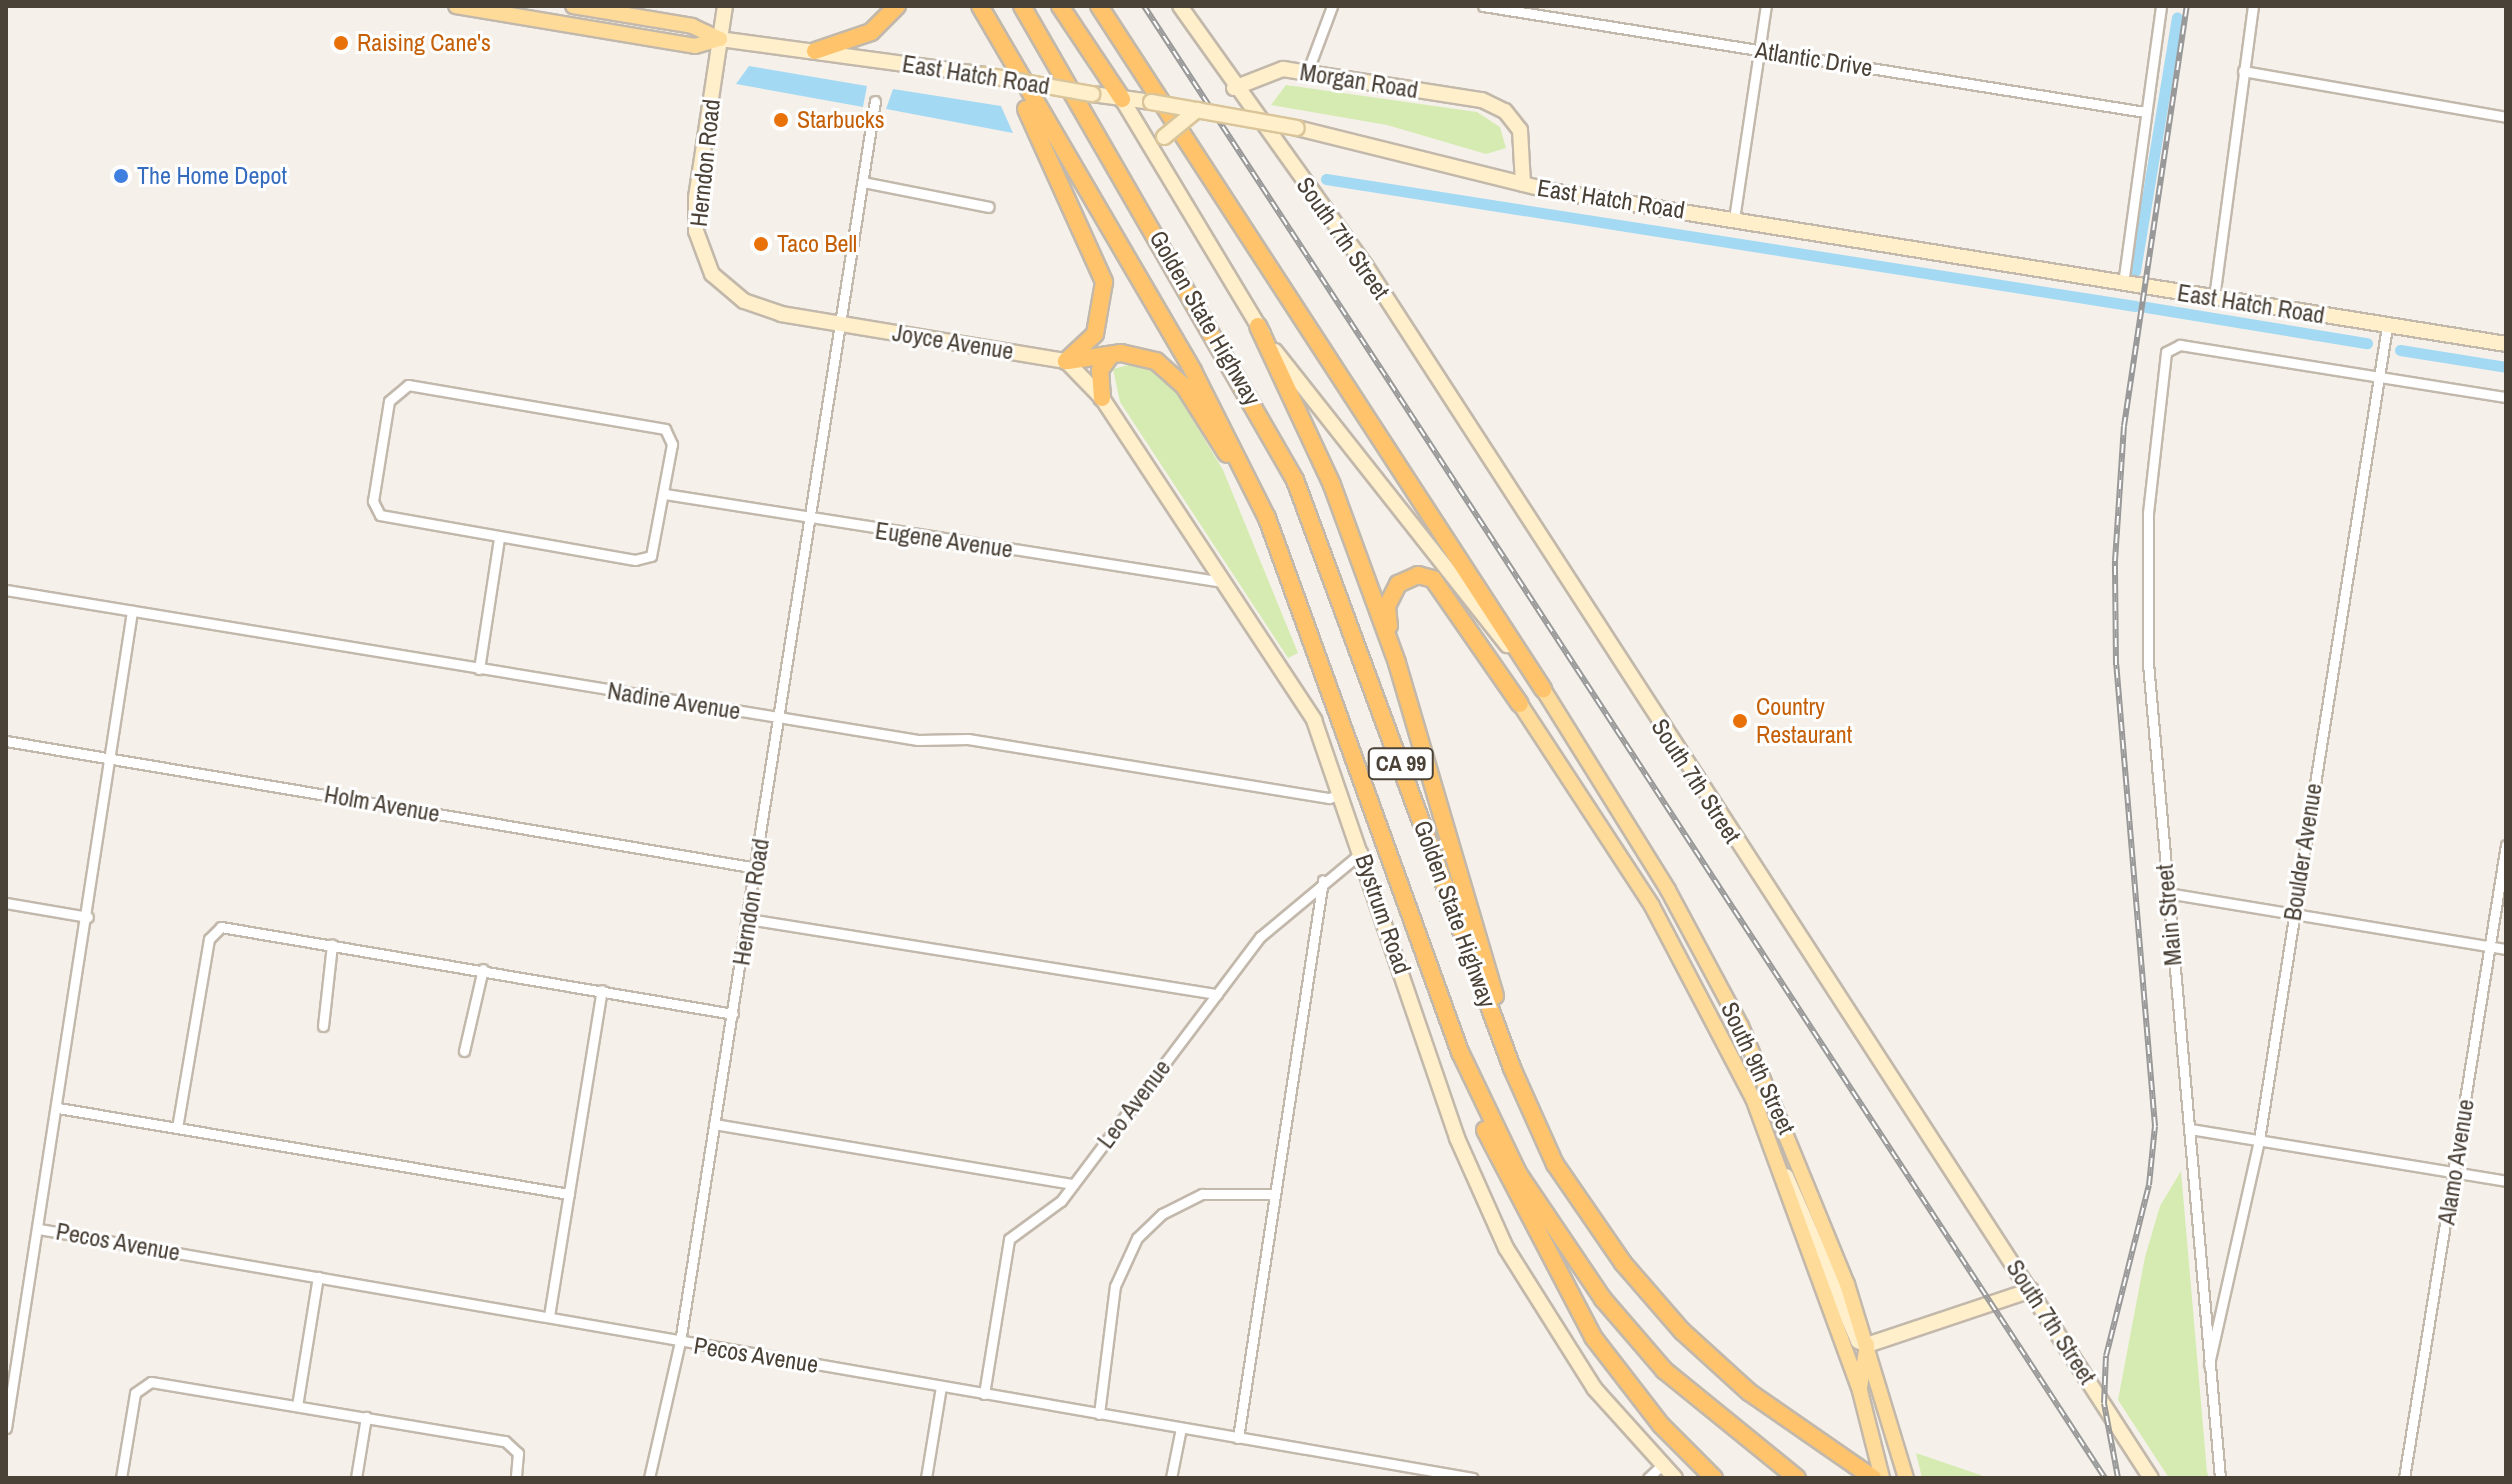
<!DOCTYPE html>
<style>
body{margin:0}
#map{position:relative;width:2512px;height:1484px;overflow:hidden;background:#f5f1ea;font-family:"Archivo Narrow",sans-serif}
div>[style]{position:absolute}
.green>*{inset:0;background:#d5ebb1}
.water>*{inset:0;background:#a4d9f4}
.canal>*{height:11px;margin:-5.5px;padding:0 5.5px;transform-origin:5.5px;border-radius:5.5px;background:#a4d9f4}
.roads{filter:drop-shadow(2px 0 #c2b8ab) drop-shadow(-2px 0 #c2b8ab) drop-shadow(0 2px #c2b8ab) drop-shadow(0 -2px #c2b8ab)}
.street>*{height:9px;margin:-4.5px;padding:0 4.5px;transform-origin:4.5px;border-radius:4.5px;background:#fff}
.secondary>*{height:14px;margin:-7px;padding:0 7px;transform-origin:7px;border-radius:7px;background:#ffefca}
.primary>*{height:14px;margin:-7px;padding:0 7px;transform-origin:7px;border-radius:7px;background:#ffdb99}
.highway>*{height:16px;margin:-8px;padding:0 8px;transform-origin:8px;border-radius:8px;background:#ffc46b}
.rail>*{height:6px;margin-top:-3px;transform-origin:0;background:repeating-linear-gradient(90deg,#fff 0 9px,#999 0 18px);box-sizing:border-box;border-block:2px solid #999}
.bridges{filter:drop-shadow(2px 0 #dac59a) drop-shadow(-2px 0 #dac59a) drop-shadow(0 2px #dac59a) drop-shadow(0 -2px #dac59a)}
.secondary-bridge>*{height:14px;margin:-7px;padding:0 7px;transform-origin:7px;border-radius:7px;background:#ffefca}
.dots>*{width:22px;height:22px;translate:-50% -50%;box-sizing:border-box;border:4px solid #fff;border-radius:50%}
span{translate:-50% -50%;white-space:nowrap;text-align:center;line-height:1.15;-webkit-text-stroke:6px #fff;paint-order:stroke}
.shield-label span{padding:2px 6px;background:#fff;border:2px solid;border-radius:6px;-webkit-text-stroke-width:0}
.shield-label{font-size:22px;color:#4a4137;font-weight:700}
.food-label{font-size:24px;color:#c56008}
.left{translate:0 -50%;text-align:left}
.street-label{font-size:24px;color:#4a4137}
.shop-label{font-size:24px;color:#366cbe}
.frame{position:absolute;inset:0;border:8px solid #4a4137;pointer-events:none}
</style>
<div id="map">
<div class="green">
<i style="clip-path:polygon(1286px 85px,1477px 112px,1500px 127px,1506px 148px,1486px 154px,1387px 125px,1271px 105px)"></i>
<i style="clip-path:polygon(1140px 362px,1167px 377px,1223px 470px,1298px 653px,1288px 658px,1120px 402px,1113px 369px)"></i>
<i style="clip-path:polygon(2181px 1171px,2207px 1472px,2209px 1478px,2169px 1478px,2118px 1400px,2145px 1257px,2160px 1206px)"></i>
<i style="clip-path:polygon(1916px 1453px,1989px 1478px,1922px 1478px)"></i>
</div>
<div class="water">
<i style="clip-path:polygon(749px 66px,867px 86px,863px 107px,736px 84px)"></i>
<i style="clip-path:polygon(893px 89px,1001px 106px,1013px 133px,886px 109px)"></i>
</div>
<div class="canal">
<i style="left:1326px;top:179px;width:819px;rotate:8.92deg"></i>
<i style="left:2135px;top:271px;width:257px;rotate:-80.6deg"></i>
<i style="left:2146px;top:307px;width:224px;rotate:9.3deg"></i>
<i style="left:2400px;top:350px;width:107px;rotate:9.1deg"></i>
</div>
<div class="roads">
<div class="street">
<i style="left:1483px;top:6px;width:670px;rotate:9.1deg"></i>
<i style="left:2243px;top:71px;width:267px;rotate:9.9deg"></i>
<i style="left:1307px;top:73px;width:72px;rotate:-69.5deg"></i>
<i style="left:863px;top:182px;width:128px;rotate:11.2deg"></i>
<i style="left:1734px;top:219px;width:215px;rotate:-81.5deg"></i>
<i style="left:2123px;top:284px;width:281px;rotate:-82.2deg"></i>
<i style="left:2214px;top:298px;width:295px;rotate:-82.4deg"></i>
<i style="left:408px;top:385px;width:261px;rotate:9.7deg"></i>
<i style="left:665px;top:429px;width:17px;rotate:65deg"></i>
<i style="left:672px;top:444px;width:114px;rotate:100.6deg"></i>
<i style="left:651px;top:556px;width:16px;rotate:166deg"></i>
<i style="left:635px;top:560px;width:259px;rotate:-170deg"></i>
<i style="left:380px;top:515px;width:16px;rotate:-117deg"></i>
<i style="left:373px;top:501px;width:101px;rotate:-80.9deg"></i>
<i style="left:389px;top:401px;width:25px;rotate:-40deg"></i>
<i style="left:665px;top:494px;width:565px;rotate:8.96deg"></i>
<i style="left:6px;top:590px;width:924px;rotate:9.34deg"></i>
<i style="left:918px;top:740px;width:50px;rotate:-1.1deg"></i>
<i style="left:968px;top:739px;width:366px;rotate:9.3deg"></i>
<i style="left:1329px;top:798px;width:13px;rotate:-18deg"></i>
<i style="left:479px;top:669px;width:133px;rotate:-81.3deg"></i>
<i style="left:6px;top:741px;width:762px;rotate:9.6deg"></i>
<i style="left:2167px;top:893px;width:344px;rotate:9.4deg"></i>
<i style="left:6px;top:903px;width:83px;rotate:9.7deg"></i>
<i style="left:748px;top:919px;width:475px;rotate:9.1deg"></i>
<i style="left:323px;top:1026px;width:82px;rotate:-83.7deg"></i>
<i style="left:464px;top:1051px;width:84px;rotate:-77deg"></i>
<i style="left:58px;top:1108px;width:518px;rotate:9.55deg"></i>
<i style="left:714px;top:1124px;width:364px;rotate:9.5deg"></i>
<i style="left:177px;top:1128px;width:192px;rotate:-80.4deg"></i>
<i style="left:209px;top:939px;width:17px;rotate:-45deg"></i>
<i style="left:221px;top:927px;width:519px;rotate:9.64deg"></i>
<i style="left:2190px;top:1129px;width:320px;rotate:9.3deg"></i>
<i style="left:39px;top:1229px;width:1455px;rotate:9.85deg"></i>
<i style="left:549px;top:1316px;width:330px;rotate:-80.8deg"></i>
<i style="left:2209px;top:1364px;width:230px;rotate:-77.4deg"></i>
<i style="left:2259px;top:1140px;width:824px;rotate:-81.06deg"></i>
<i style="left:984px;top:1394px;width:157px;rotate:-80.8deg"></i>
<i style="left:1009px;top:1239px;width:64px;rotate:-36.2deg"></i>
<i style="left:1061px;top:1201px;width:331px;rotate:-53deg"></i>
<i style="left:1260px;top:937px;width:133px;rotate:-39.8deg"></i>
<i style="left:297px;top:1406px;width:131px;rotate:-80.8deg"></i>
<i style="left:1099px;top:1414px;width:129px;rotate:-82.9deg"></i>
<i style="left:1115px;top:1286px;width:53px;rotate:-65.4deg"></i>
<i style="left:1137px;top:1238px;width:35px;rotate:-44deg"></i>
<i style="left:1162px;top:1214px;width:45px;rotate:-26.6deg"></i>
<i style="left:1202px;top:1194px;width:72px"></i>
<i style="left:6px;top:1428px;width:827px;rotate:-81.23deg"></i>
<i style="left:1238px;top:1438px;width:564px;rotate:-81.34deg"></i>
<i style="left:121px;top:1478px;width:86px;rotate:-80.6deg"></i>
<i style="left:135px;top:1393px;width:19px;rotate:-35deg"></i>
<i style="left:151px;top:1382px;width:359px;rotate:9.5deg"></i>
<i style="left:505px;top:1441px;width:18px;rotate:43deg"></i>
<i style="left:518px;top:1453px;width:25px;rotate:95deg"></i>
<i style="left:356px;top:1478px;width:62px;rotate:-80.7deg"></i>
<i style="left:649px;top:1478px;width:139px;rotate:-77.2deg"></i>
<i style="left:680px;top:1342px;width:1256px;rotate:-81.07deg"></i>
<i style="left:926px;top:1478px;width:93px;rotate:-80.7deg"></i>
<i style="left:1171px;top:1478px;width:51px;rotate:-78.7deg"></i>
<i style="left:1648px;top:1478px;width:19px;rotate:-43deg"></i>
<i style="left:2220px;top:1478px;width:818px;rotate:-95.05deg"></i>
<i style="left:2148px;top:663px;width:150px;rotate:-90deg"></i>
<i style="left:2148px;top:513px;width:162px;rotate:-83.6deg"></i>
<i style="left:2166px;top:352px;width:16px;rotate:-27deg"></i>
<i style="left:2180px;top:345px;width:330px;rotate:9.1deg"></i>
<i style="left:2404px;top:1478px;width:641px;rotate:-80.85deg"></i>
</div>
<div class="secondary">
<i style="left:725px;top:6px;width:193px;rotate:98.6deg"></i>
<i style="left:696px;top:197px;width:34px;rotate:90deg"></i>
<i style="left:696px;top:231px;width:46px;rotate:69.6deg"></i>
<i style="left:712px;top:274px;width:42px;rotate:40.2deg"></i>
<i style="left:744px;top:301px;width:39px;rotate:19deg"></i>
<i style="left:781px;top:314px;width:289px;rotate:9.4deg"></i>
<i style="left:1066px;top:361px;width:52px;rotate:45.8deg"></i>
<i style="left:1102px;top:398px;width:386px;rotate:56.6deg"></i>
<i style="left:1314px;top:720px;width:442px;rotate:71.1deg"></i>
<i style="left:1457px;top:1138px;width:120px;rotate:66deg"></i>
<i style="left:1506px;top:1248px;width:165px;rotate:57.8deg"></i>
<i style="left:1594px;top:1388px;width:121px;rotate:48deg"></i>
<i style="left:1180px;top:6px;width:318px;rotate:54.5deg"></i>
<i style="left:1365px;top:265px;width:1445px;rotate:57.06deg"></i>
<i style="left:720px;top:39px;width:267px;rotate:7.7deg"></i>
<i style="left:1234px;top:88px;width:53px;rotate:-21.2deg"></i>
<i style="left:1283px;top:69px;width:201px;rotate:8.9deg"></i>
<i style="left:1482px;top:100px;width:25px;rotate:26deg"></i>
<i style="left:1505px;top:111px;width:24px;rotate:52deg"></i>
<i style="left:1520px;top:130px;width:54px;rotate:86.8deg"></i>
<i style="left:1092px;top:94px;width:60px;rotate:7.7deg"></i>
<i style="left:1122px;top:99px;width:274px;rotate:59deg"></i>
<i style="left:1297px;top:128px;width:262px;rotate:13.9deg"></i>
<i style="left:1551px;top:191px;width:967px;rotate:9.1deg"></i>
<i style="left:1275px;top:351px;width:375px;rotate:51.7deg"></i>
<i style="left:1786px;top:1176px;width:180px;rotate:66.4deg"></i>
<i style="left:1858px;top:1341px;width:10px;rotate:24deg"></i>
<i style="left:1867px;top:1345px;width:173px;rotate:-18.5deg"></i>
</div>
<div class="primary">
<i style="left:456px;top:6px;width:242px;rotate:9.5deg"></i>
<i style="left:695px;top:46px;width:26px;rotate:-16deg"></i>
<i style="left:573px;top:6px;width:121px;rotate:9.5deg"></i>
<i style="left:692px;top:26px;width:31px;rotate:25deg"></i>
<i style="left:1543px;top:689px;width:237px;rotate:58.1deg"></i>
<i style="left:1668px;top:890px;width:154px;rotate:61.8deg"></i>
<i style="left:1741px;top:1026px;width:279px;rotate:67.7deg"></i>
<i style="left:1847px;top:1284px;width:203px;rotate:73.1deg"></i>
<i style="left:1520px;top:704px;width:241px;rotate:56.8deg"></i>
<i style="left:1652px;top:906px;width:217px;rotate:62.3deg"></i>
<i style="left:1753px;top:1098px;width:312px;rotate:69.9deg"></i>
<i style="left:1860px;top:1391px;width:90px;rotate:75.8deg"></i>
<i style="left:1860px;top:1387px;width:43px;rotate:-80.5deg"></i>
</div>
<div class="highway">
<i style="left:980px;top:6px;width:423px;rotate:59.7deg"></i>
<i style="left:1193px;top:371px;width:165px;rotate:63.3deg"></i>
<i style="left:1267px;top:518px;width:568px;rotate:70.13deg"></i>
<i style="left:1460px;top:1052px;width:134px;rotate:64.4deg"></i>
<i style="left:1518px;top:1173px;width:152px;rotate:56deg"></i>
<i style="left:1603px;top:1299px;width:94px;rotate:49.3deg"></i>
<i style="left:1664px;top:1370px;width:171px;rotate:39.1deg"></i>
<i style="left:1022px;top:6px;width:547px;rotate:60.06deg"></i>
<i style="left:1295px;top:480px;width:627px;rotate:69.74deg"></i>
<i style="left:1512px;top:1068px;width:105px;rotate:65.9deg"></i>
<i style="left:1555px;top:1164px;width:120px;rotate:55.5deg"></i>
<i style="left:1623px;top:1263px;width:90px;rotate:49.1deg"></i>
<i style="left:1682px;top:1331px;width:91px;rotate:42.3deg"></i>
<i style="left:1749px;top:1392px;width:151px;rotate:34.7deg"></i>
<i style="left:1060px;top:6px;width:112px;rotate:56.3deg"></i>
<i style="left:1099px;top:6px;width:815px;rotate:56.97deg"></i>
<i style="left:815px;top:51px;width:59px;rotate:-18.7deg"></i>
<i style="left:871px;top:32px;width:37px;rotate:-45deg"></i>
<i style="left:1026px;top:109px;width:190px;rotate:65.7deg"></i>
<i style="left:1104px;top:282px;width:53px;rotate:99.8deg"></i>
<i style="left:1095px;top:334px;width:40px;rotate:137deg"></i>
<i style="left:1258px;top:326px;width:175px;rotate:65deg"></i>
<i style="left:1332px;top:485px;width:189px;rotate:69.9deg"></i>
<i style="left:1397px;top:663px;width:347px;rotate:73.6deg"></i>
<i style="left:1068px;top:361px;width:54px;rotate:-8.6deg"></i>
<i style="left:1121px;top:353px;width:36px;rotate:13deg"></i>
<i style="left:1156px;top:361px;width:38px;rotate:42deg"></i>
<i style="left:1184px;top:386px;width:80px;rotate:57.7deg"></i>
<i style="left:1102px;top:398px;width:28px;rotate:-94deg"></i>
<i style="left:1100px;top:370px;width:17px;rotate:-54deg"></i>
<i style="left:1389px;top:626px;width:20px;rotate:-96deg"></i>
<i style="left:1387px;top:606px;width:25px;rotate:-63deg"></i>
<i style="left:1398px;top:584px;width:22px;rotate:-24deg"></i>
<i style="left:1418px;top:575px;width:16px;rotate:15deg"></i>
<i style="left:1433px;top:579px;width:152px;rotate:55.2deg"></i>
<i style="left:1485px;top:1130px;width:233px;rotate:62.4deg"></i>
<i style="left:1593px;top:1337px;width:111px;rotate:52.3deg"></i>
<i style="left:1661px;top:1425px;width:75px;rotate:45deg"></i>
</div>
</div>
<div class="rail">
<i style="left:1144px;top:6px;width:1758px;rotate:56.86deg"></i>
<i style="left:2118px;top:1478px;width:76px;rotate:-100.6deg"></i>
<i style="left:2104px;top:1403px;width:47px;rotate:-87.6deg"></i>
<i style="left:2106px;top:1356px;width:176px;rotate:-75.9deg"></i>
<i style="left:2149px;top:1185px;width:59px;rotate:-84.2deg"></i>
<i style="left:2155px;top:1126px;width:463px;rotate:-94.8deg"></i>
<i style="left:2116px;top:665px;width:104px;rotate:-90.6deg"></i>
<i style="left:2115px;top:561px;width:135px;rotate:-86.2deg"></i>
<i style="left:2124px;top:426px;width:425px;rotate:-81.5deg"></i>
</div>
<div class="bridges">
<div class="secondary-bridge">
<i style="left:985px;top:75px;width:109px;rotate:10.1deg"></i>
<i style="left:1151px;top:102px;width:148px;rotate:10.1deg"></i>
<i style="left:1164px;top:137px;width:43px;rotate:-39.3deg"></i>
</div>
</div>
<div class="dots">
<i style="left:341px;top:43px;background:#e8710a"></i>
<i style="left:781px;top:120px;background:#e8710a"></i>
<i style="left:121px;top:176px;background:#3f7fe0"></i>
<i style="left:761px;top:244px;background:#e8710a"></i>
<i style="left:1740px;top:721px;background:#e8710a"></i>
</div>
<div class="shield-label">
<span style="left:1401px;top:764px">CA 99</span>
</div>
<div class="food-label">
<span class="left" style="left:357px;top:43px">Raising Cane's</span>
<span class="left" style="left:797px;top:120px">Starbucks</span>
<span class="left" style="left:777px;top:244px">Taco Bell</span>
<span class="left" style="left:1756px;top:721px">Country<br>Restaurant</span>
</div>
<div class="street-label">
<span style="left:1814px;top:59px;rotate:9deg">Atlantic Drive</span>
<span style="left:976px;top:75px;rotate:9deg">East Hatch Road</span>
<span style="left:1359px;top:81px;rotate:9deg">Morgan Road</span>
<span style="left:705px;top:163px;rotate:-84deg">Herndon Road</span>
<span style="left:1611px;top:199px;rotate:9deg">East Hatch Road</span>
<span style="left:1343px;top:238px;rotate:55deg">South 7th Street</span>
<span style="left:2251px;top:304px;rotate:9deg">East Hatch Road</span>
<span style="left:1205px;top:318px;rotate:60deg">Golden State Highway</span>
<span style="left:953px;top:342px;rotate:9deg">Joyce Avenue</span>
<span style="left:944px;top:540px;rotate:8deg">Eugene Avenue</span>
<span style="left:674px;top:701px;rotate:9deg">Nadine Avenue</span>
<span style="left:1696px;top:781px;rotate:57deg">South 7th Street</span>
<span style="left:382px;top:804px;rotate:10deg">Holm Avenue</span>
<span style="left:2303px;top:852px;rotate:-81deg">Boulder Avenue</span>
<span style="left:751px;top:902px;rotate:-81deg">Herndon Road</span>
<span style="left:1383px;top:914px;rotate:71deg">Bystrum Road</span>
<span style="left:1455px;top:914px;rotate:70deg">Golden State Highway</span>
<span style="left:2169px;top:915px;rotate:-95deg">Main Street</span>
<span style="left:1758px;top:1068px;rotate:65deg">South 9th Street</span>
<span style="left:1134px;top:1104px;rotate:-53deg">Leo Avenue</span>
<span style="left:2456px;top:1162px;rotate:-81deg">Alamo Avenue</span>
<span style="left:118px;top:1242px;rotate:10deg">Pecos Avenue</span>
<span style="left:2051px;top:1322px;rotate:57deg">South 7th Street</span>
<span style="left:756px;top:1355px;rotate:9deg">Pecos Avenue</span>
</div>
<div class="shop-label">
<span class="left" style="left:137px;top:176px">The Home Depot</span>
</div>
<div class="frame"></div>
</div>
